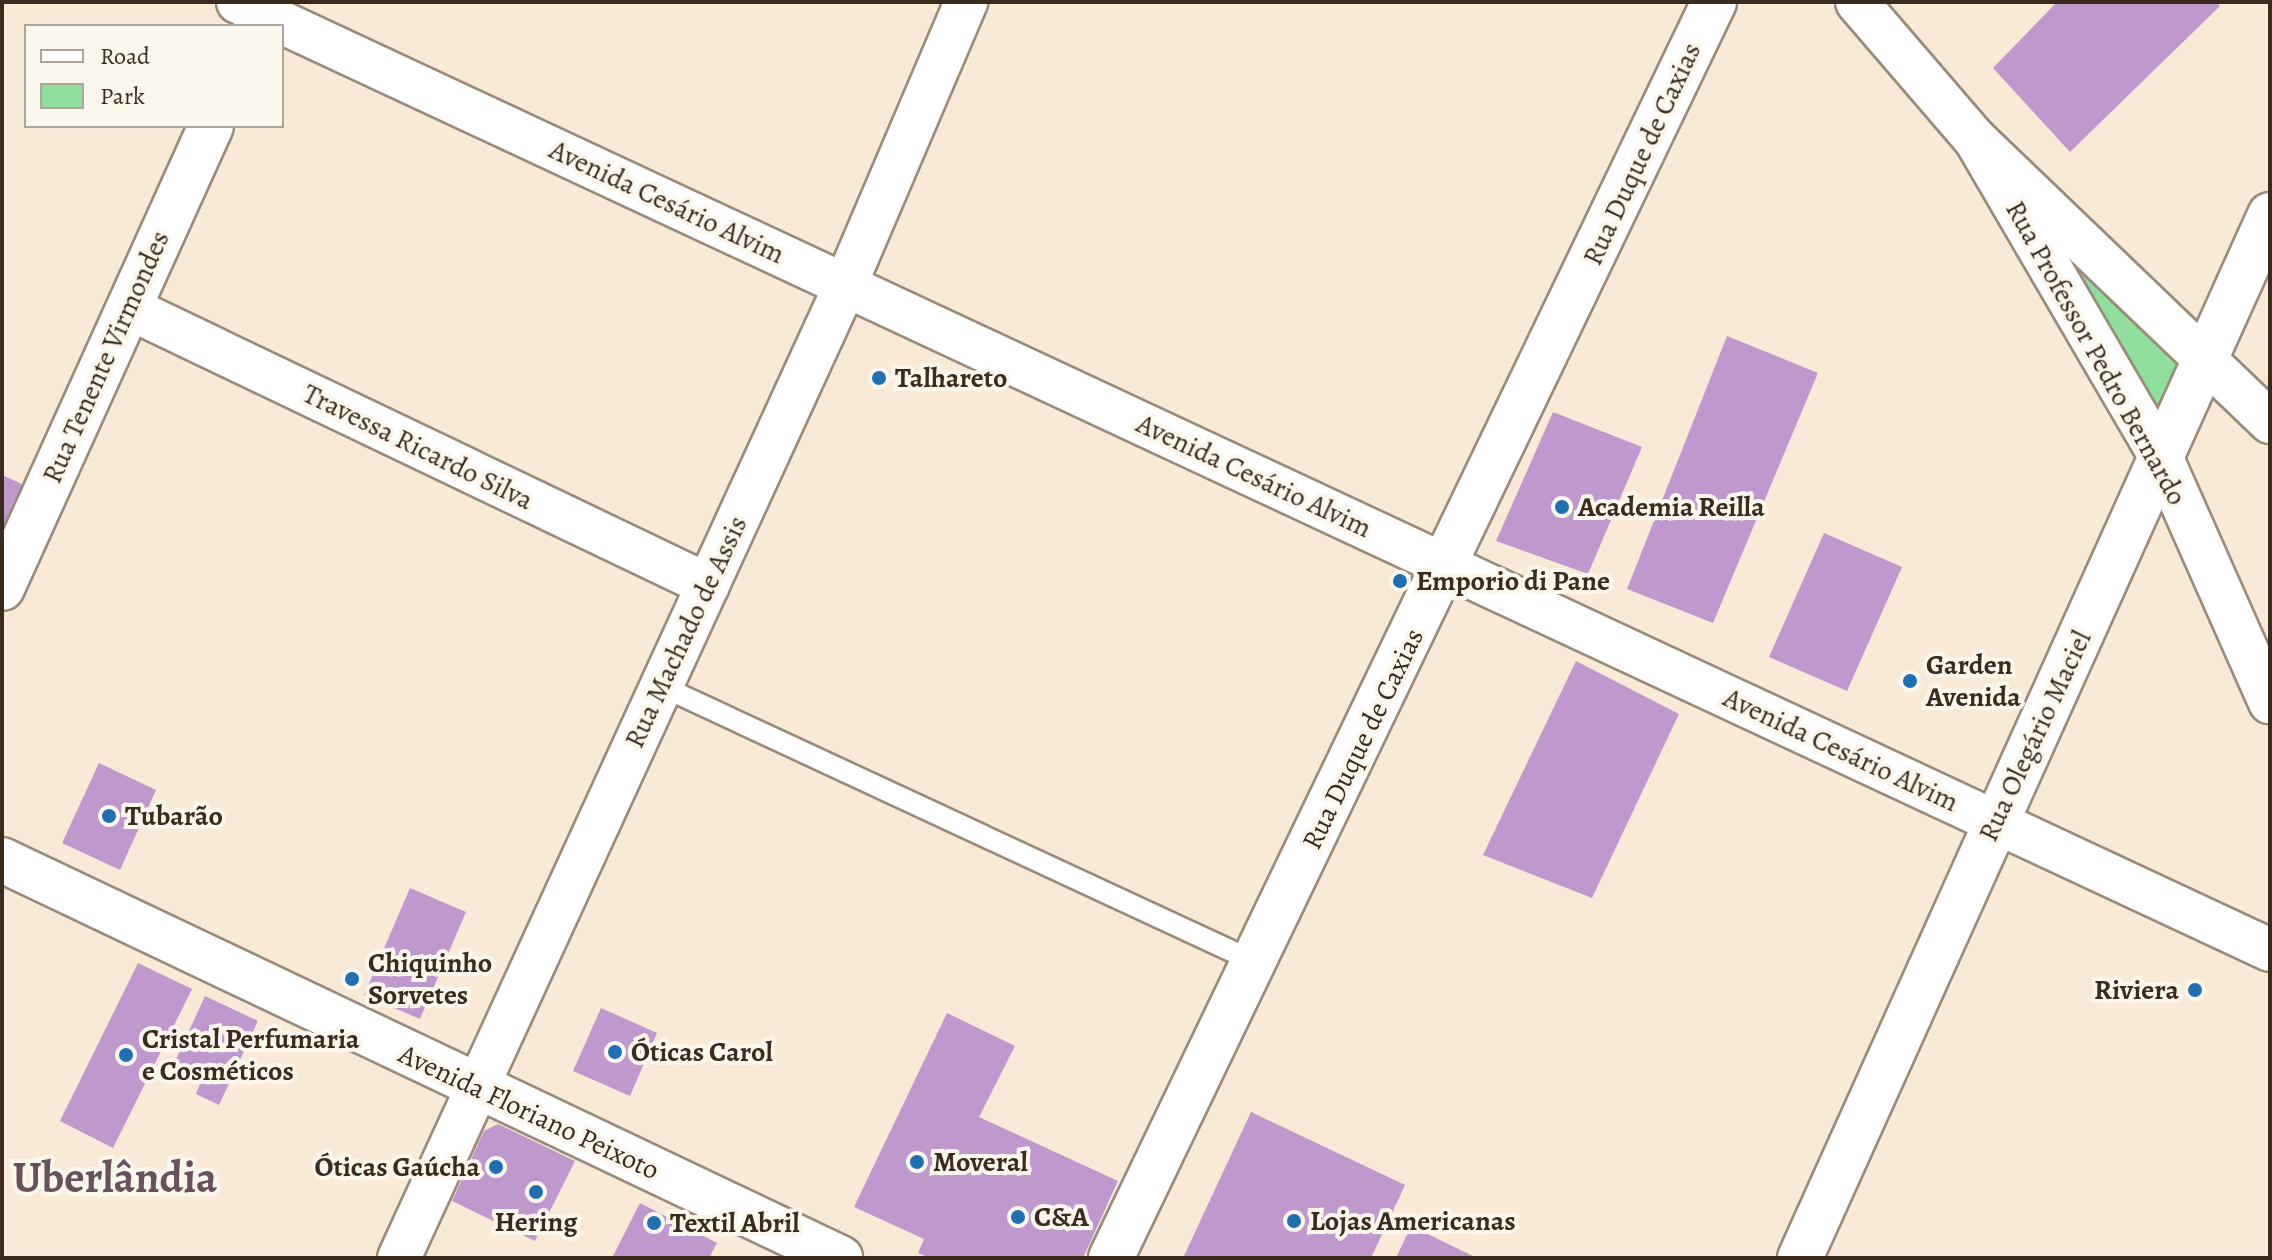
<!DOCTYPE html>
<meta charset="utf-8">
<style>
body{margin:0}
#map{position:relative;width:2272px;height:1260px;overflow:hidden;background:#f8ead7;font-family:Alegreya,serif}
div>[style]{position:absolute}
.green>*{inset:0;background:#8fde9c}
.building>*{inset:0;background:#bf99cd}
.roads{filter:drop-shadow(2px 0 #9a8a7a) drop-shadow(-2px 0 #9a8a7a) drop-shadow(0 2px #9a8a7a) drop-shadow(0 -2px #9a8a7a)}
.service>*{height:20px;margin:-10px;padding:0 10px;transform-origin:10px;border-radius:10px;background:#fff}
.minor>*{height:42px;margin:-21px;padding:0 21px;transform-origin:21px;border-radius:21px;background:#fff}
.tertiary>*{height:44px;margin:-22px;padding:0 22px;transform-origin:22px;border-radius:22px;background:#fff}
.secondary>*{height:44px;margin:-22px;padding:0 22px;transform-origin:22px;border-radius:22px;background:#fff}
.dots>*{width:22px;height:22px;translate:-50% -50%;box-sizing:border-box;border:4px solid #fbf7ec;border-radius:50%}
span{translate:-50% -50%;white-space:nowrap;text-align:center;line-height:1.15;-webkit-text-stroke:8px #fbf7ec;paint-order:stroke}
.street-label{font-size:28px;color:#3b2a1e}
.poi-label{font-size:28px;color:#3b2a1e;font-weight:700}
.left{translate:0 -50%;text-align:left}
.right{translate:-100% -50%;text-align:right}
.town-label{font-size:44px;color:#69515b;font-weight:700}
.frame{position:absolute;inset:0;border:4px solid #3b2a1e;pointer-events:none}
.legend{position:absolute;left:24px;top:24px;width:260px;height:104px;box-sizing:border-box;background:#fbf7ec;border:2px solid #aea59a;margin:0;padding:10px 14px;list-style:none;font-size:24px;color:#3b2a1e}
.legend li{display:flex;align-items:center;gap:16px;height:40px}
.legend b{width:40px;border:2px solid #aea59a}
</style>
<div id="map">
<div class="green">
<i style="clip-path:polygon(1975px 139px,2207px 362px,2163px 461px)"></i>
</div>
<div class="building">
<i style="clip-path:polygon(2057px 2px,2216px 2px,2220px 6px,2070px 152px,1993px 68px)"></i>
<i style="clip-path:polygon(1727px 336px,1818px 373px,1713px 623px,1627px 589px)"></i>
<i style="clip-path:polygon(1553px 412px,1642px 447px,1588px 574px,1496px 541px)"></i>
<i style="clip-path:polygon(2px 475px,33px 489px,2px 557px)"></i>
<i style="clip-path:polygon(1824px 533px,1902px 567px,1847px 691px,1769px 657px)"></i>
<i style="clip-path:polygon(1576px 661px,1679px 714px,1592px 898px,1483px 855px)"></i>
<i style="clip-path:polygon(99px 763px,156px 790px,120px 870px,62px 843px)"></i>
<i style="clip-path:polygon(410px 888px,466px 912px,420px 1019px,364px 995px)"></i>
<i style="clip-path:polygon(138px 963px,192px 989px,113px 1148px,60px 1121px)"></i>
<i style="clip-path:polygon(205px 996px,258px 1021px,219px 1105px,196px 1094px,201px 1081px,172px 1068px)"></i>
<i style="clip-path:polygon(601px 1008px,657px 1033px,630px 1096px,573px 1071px)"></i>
<i style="clip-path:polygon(947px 1013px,1015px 1046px,979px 1117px,1118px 1181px,1083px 1258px,930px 1258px,918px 1253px,924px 1239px,854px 1207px)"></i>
<i style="clip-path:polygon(1251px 1112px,1405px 1185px,1371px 1258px,1183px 1258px)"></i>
<i style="clip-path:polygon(498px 1124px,575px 1161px,535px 1241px,452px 1201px,484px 1131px)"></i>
<i style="clip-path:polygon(640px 1203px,717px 1243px,709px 1258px,612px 1258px)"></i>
<i style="clip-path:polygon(1411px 1226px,1477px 1258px,1396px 1258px)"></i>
</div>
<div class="roads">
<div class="service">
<i style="left:661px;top:686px;width:655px;rotate:24.92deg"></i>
</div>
<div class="minor">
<i style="left:238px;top:2px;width:2242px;rotate:25.01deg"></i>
<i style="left:1857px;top:2px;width:181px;rotate:49.3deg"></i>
<i style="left:1975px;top:139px;width:409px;rotate:43.8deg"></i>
<i style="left:1975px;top:139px;width:373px;rotate:59.7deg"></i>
<i style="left:2163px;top:461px;width:264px;rotate:66.1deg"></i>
<i style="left:129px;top:308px;width:642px;rotate:25.57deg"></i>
<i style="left:399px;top:1258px;width:1069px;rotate:-65.35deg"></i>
<i style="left:845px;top:286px;width:309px;rotate:-66.9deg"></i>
</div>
<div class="tertiary">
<i style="left:256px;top:26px;width:26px;rotate:-65deg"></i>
<i style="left:2px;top:588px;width:507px;rotate:-65.66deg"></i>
<i style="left:2px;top:860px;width:928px;rotate:25.4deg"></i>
</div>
<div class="secondary">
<i style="left:1111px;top:1258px;width:1393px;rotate:-64.35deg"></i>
<i style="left:1800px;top:1258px;width:1144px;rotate:-65.74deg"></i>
</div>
</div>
<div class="dots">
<i style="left:879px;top:378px;background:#1f6fb2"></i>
<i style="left:1562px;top:507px;background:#1f6fb2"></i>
<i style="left:1400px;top:581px;background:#1f6fb2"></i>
<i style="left:1910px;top:681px;background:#1f6fb2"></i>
<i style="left:109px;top:816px;background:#1f6fb2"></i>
<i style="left:352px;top:979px;background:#1f6fb2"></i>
<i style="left:2195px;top:990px;background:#1f6fb2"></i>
<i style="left:615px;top:1052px;background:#1f6fb2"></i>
<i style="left:126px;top:1055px;background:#1f6fb2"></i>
<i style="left:917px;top:1162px;background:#1f6fb2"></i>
<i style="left:496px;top:1167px;background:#1f6fb2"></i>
<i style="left:536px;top:1192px;background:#1f6fb2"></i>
<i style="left:1018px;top:1217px;background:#1f6fb2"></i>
<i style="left:1294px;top:1221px;background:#1f6fb2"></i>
<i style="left:654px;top:1223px;background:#1f6fb2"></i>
</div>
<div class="street-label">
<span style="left:1642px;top:154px;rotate:-65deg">Rua Duque de Caxias</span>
<span style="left:667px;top:202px;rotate:25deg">Avenida Cesário Alvim</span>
<span style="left:2096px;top:353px;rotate:61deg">Rua Professor Pedro Bernardo</span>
<span style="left:106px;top:357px;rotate:-66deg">Rua Tenente Virmondes</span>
<span style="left:418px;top:447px;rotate:26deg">Travessa Ricardo Silva</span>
<span style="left:1254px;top:476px;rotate:25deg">Avenida Cesário Alvim</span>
<span style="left:686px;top:632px;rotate:-65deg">Rua Machado de Assis</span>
<span style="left:2035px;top:736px;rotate:-65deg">Rua Olegário Maciel</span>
<span style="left:1363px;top:739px;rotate:-64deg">Rua Duque de Caxias</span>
<span style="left:1841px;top:750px;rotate:25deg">Avenida Cesário Alvim</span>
<span style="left:529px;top:1112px;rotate:25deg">Avenida Floriano Peixoto</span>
</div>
<div class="poi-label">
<span class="left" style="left:895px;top:378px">Talhareto</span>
<span class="left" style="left:1578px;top:507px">Academia Reilla</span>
<span class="left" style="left:1416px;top:581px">Emporio di Pane</span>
<span class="left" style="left:1926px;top:681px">Garden<br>Avenida</span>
<span class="left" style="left:125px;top:816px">Tubarão</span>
<span class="left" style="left:368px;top:979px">Chiquinho<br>Sorvetes</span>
<span class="right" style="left:2179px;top:990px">Riviera</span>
<span class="left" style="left:142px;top:1055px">Cristal Perfumaria<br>e Cosméticos</span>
<span class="left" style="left:631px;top:1052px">Óticas Carol</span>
<span class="left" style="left:933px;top:1162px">Moveral</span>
<span class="right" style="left:480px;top:1167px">Óticas Gaúcha</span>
<span class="left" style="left:1034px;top:1217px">C&amp;A</span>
<span class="left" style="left:1310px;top:1221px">Lojas Americanas</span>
<span style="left:536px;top:1222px">Hering</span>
<span class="left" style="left:670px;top:1223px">Textil Abril</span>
</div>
<div class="town-label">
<span style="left:115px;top:1177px">Uberlândia</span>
</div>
<div class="frame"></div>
<ul class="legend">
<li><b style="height:10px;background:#fff"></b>Road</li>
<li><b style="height:22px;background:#8fde9c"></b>Park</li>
</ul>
</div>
